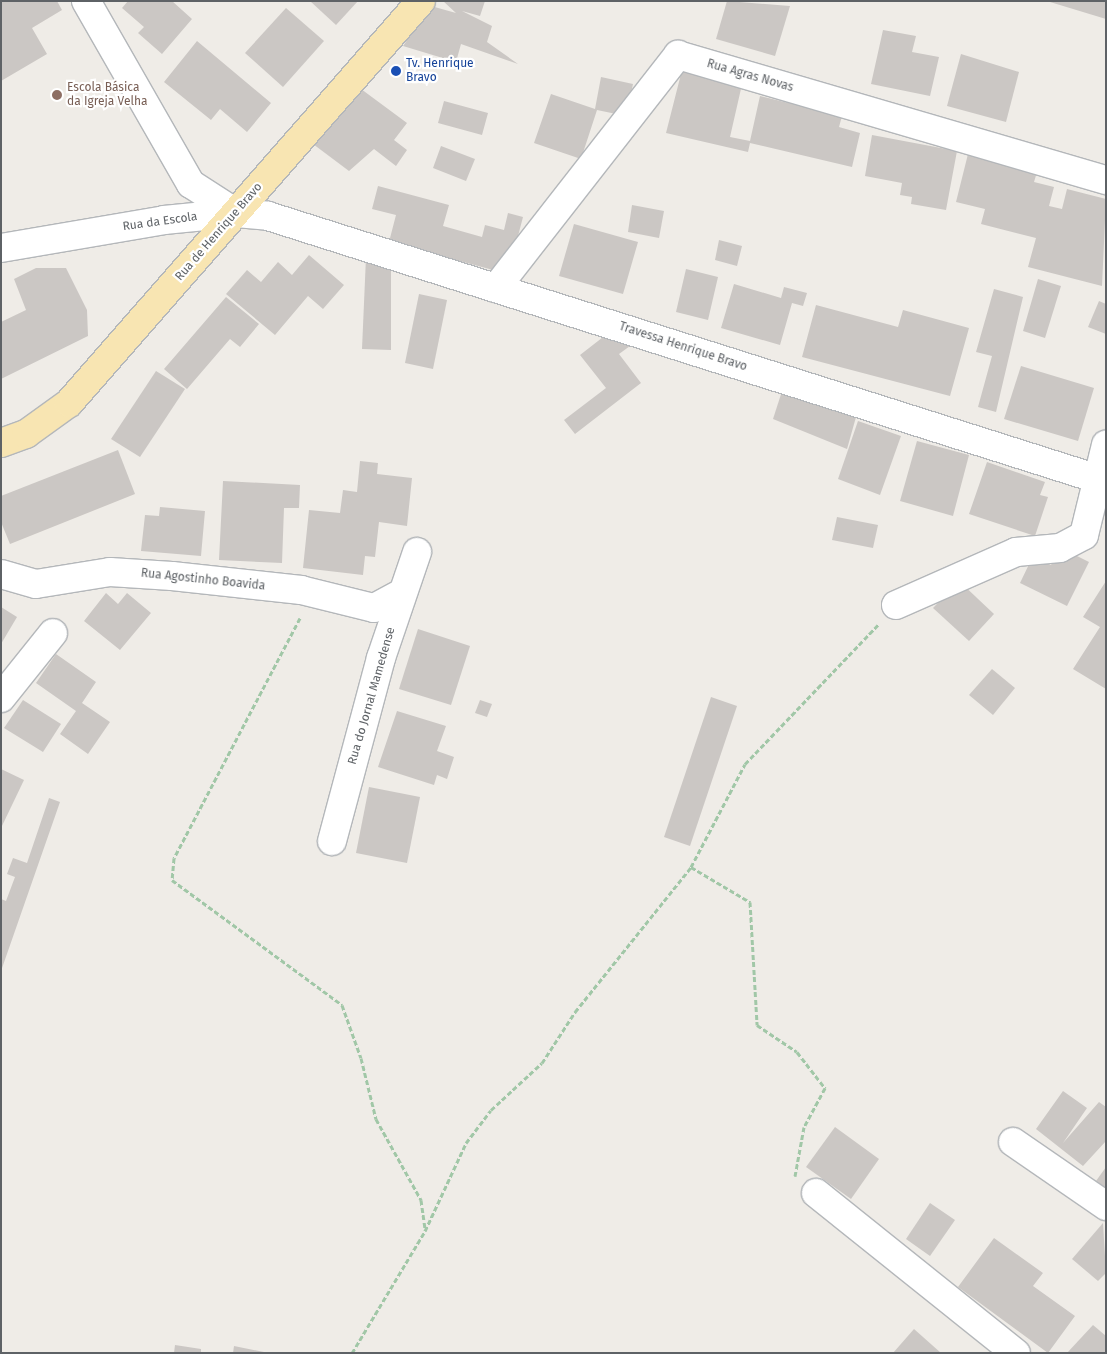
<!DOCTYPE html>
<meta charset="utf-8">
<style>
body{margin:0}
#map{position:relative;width:1107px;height:1354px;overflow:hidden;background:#efece7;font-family:"Fira Sans",sans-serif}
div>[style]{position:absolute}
.building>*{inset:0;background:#cbc7c4}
.path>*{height:3px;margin-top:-1.5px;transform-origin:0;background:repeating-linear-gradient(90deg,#a1c7a7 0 5px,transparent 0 7.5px)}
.roads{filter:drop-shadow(1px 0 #b4b7ba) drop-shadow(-1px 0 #b4b7ba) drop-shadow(0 1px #b4b7ba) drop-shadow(0 -1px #b4b7ba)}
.minor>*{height:28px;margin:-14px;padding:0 14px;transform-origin:14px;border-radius:14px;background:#fff}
.major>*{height:28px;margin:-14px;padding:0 14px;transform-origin:14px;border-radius:14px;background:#f8e5b2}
.dots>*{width:14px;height:14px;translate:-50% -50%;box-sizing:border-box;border:2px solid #fff;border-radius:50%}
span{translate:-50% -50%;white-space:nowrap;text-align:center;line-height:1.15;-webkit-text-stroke:4.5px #fff;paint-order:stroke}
.transit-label{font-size:12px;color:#164399}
.left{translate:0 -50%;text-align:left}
.street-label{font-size:12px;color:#5e6266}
.education-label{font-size:12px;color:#785e54}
.frame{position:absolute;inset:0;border:2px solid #5e6266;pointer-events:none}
</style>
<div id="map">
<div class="building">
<i style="clip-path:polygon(1px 1px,57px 1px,62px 10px,32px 28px,47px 54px,1px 81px)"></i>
<i style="clip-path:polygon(128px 1px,172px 1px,192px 19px,162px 54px,138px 33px,144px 27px,122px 8px)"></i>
<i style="clip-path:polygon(310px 1px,358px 1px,336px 25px)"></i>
<i style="clip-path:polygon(443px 1px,485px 1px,480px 16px,462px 11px,492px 26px,487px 42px,518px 64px,461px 44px,456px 62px,403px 46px,431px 6px,456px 13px)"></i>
<i style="clip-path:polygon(727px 1px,790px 6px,775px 56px,716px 39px)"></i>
<i style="clip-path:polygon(1050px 1px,1106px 1px,1106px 19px,1050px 2px)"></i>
<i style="clip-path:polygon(286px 8px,324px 41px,283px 87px,245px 53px)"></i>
<i style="clip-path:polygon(883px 30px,916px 36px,912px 52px,939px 57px,930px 96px,871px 84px)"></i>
<i style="clip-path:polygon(197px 41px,271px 103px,247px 132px,220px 109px,211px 120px,164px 82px)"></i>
<i style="clip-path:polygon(961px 54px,1019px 72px,1006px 122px,947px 106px)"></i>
<i style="clip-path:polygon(683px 66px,743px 80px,730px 137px,750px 141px,760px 96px,842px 116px,839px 127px,860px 133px,852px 167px,750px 143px,748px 152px,666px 133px)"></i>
<i style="clip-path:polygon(601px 77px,633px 84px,626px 116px,597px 110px,581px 159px,534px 143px,551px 94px,595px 109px)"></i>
<i style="clip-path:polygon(357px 86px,407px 123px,394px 140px,407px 150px,396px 166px,374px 149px,349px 171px,313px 144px)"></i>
<i style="clip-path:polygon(444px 101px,488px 113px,482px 135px,438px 123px)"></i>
<i style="clip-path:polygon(872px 135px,957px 151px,946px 210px,911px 204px,912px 197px,900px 195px,902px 183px,865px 176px)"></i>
<i style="clip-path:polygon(441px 146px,475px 159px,466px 181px,433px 168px)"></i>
<i style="clip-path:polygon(968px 154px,1037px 172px,1034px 182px,1054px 187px,1049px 206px,1062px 209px,1067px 189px,1106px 199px,1102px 286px,1028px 267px,1036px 238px,981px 224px,985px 209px,956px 202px)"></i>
<i style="clip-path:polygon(378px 186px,449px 205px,443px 226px,482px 237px,485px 225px,504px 230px,508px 213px,523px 217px,508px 274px,389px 242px,396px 215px,372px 209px)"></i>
<i style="clip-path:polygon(632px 205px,664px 211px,659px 238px,628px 232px)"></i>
<i style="clip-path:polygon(574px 224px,638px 242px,623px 294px,559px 276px)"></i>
<i style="clip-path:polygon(719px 240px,742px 246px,737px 266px,715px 260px)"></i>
<i style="clip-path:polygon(309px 255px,344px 285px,323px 309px,308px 296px,275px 335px,226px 294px,247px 270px,261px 282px,278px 262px,292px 275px)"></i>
<i style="clip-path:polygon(366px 257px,391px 258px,391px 350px,362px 349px)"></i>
<i style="clip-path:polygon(36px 268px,66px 268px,87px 310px,88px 336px,1px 379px,1px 322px,26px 310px,14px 279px)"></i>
<i style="clip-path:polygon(686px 269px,718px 277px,708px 320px,676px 312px)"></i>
<i style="clip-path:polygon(1038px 279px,1061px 286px,1045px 338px,1023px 331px)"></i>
<i style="clip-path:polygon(734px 284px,781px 298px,784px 287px,807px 293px,803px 306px,792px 303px,780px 345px,721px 328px)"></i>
<i style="clip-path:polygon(994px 289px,1023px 297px,996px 412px,978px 407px,992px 356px,976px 352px)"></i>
<i style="clip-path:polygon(419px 294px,447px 300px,433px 369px,405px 363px)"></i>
<i style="clip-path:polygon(226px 297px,259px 324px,240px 347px,230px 339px,187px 389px,164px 369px)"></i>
<i style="clip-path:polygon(1099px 301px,1106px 304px,1106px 334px,1088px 327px)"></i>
<i style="clip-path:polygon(816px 305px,898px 327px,903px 310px,969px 328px,950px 396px,802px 357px)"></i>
<i style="clip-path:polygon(616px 327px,630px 346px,619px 354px,641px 383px,575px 434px,564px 420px,606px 388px,580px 355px)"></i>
<i style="clip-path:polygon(1021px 366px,1094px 388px,1078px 441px,1004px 419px)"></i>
<i style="clip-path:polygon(156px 371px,185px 389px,140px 457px,111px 439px)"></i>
<i style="clip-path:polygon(783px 388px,858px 410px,847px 449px,773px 419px)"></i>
<i style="clip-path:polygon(858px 421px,901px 436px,880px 495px,838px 479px)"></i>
<i style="clip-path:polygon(917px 441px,969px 455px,953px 516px,900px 501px)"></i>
<i style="clip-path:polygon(118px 450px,135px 494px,10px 544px,1px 522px,1px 496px)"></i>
<i style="clip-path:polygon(360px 461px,378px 463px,377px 474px,412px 478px,407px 526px,379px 522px,375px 557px,365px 556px,363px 575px,303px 568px,309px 510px,340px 513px,343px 490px,357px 492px)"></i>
<i style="clip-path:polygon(987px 462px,1045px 482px,1040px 495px,1048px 497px,1035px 536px,969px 514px)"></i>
<i style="clip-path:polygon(223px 481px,300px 485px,299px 508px,284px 508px,282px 563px,219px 560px)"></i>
<i style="clip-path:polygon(160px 507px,205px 511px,201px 556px,141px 551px,145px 515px,159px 516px)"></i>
<i style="clip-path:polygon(837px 517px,878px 525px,873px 548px,832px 540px)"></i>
<i style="clip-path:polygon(1059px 547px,1089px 562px,1067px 606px,1020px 583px,1033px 556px,1051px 565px)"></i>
<i style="clip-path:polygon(959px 581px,994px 614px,969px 641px,933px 608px)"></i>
<i style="clip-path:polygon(1106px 581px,1106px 689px,1073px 669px,1100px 627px,1083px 617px)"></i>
<i style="clip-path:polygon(106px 593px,118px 604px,127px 593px,151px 613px,120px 650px,84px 621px)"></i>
<i style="clip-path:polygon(1px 607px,17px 617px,1px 644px)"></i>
<i style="clip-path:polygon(418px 629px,470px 646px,451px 705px,399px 689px)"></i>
<i style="clip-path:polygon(56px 654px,96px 682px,82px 703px,110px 722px,88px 754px,60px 734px,76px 711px,36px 683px)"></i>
<i style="clip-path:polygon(992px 669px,1015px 688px,993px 715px,969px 695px)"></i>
<i style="clip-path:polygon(711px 697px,737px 706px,690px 846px,664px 837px)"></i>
<i style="clip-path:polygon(23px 700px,61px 724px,43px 752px,4px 728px)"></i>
<i style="clip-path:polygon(480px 700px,492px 704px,487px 717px,475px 713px)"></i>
<i style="clip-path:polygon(397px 711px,446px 726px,437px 751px,454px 757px,447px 779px,437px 775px,434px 785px,378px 767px)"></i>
<i style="clip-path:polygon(1px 769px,24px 780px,1px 828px)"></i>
<i style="clip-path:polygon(369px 787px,420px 797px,407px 863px,356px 853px)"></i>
<i style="clip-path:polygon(49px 798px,60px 802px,1px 971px,1px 899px,6px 901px,15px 877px,7px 874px,13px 858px,27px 863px)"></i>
<i style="clip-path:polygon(1063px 1091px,1087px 1108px,1063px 1143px,1099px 1102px,1106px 1107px,1106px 1141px,1083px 1166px,1036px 1129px)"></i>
<i style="clip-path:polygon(835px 1127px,879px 1159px,851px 1199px,806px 1167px)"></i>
<i style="clip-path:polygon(1106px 1167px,1106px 1188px,1096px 1181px)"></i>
<i style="clip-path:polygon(930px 1203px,955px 1220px,930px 1256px,906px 1239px)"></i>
<i style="clip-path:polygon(1103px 1223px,1106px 1273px,1098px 1281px,1072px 1259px)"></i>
<i style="clip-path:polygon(994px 1238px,1043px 1273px,1033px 1286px,1075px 1316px,1048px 1353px,958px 1287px)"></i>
<i style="clip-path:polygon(1093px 1325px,1106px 1336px,1106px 1353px,1067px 1353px)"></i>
<i style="clip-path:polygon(914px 1329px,941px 1353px,893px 1353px)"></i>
<i style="clip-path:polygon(175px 1345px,201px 1349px,201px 1353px,174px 1353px)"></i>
<i style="clip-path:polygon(234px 1346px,264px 1352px,264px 1353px,233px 1353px)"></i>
</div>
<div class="path">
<i style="left:300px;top:618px;width:271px;rotate:117.7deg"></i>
<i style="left:174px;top:858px;width:22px;rotate:95deg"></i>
<i style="left:172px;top:880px;width:211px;rotate:36.3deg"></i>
<i style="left:342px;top:1005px;width:56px;rotate:70.3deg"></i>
<i style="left:361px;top:1058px;width:63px;rotate:76.2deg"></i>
<i style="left:376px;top:1119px;width:93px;rotate:60.9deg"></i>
<i style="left:421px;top:1200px;width:30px;rotate:82deg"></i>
<i style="left:691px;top:867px;width:69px;rotate:30.7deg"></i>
<i style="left:750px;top:902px;width:123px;rotate:86.7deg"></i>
<i style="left:757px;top:1025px;width:48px;rotate:34deg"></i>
<i style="left:797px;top:1052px;width:46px;rotate:52.1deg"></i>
<i style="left:825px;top:1088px;width:44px;rotate:118.3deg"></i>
<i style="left:804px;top:1127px;width:50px;rotate:100.4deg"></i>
<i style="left:352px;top:1353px;width:142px;rotate:-59.1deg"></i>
<i style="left:425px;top:1231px;width:97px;rotate:-65deg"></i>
<i style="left:466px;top:1143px;width:41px;rotate:-52.9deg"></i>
<i style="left:491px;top:1110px;width:69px;rotate:-42.7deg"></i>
<i style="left:542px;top:1063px;width:61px;rotate:-57.1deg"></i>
<i style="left:575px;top:1012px;width:186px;rotate:-51.3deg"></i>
<i style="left:691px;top:867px;width:116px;rotate:-62.3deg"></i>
<i style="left:745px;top:764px;width:194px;rotate:-46.3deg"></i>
</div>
<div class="roads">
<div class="minor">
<i style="left:86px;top:1px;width:211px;rotate:60.2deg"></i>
<i style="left:191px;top:184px;width:54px;rotate:32.8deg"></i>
<i style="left:1px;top:248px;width:165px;rotate:-9.7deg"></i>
<i style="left:164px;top:220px;width:72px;rotate:-5.6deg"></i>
<i style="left:236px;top:213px;width:32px;rotate:5deg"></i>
<i style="left:268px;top:216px;width:868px;rotate:17.58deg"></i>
<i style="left:496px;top:288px;width:296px;rotate:-52deg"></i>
<i style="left:678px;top:55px;width:446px;rotate:16.3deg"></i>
<i style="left:1px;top:574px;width:36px;rotate:16deg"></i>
<i style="left:36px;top:584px;width:75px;rotate:-9.2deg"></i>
<i style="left:110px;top:572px;width:62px;rotate:3.7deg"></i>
<i style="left:172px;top:576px;width:130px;rotate:6.2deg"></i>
<i style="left:301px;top:590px;width:75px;rotate:13.9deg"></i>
<i style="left:374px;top:608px;width:32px;rotate:-28deg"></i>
<i style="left:896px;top:605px;width:131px;rotate:-23.8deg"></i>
<i style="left:1016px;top:552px;width:44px;rotate:-5.2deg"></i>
<i style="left:1060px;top:548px;width:27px;rotate:-28deg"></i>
<i style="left:1084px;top:535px;width:93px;rotate:-76.3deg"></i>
<i style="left:1px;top:698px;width:83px;rotate:-51.3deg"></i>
<i style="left:332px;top:841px;width:189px;rotate:-75deg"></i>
<i style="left:381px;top:658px;width:112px;rotate:-71.2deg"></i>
<i style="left:1013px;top:1142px;width:113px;rotate:34.5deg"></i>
<i style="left:816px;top:1193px;width:256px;rotate:38.7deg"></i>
</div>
<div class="major">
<i style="left:1px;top:443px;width:27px;rotate:-20deg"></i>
<i style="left:26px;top:434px;width:53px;rotate:-35.8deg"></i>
<i style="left:69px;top:403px;width:534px;rotate:-48.79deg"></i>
</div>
</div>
<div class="dots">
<i style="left:396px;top:71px;background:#1a4fb4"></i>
<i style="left:57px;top:95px;background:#8d6e63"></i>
</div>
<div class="transit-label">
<span class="left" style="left:406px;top:71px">Tv. Henrique<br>Bravo</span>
</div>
<div class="street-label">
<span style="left:750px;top:76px;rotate:16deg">Rua Agras Novas</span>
<span style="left:160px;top:222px;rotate:-8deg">Rua da Escola</span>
<span style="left:219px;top:232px;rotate:-49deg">Rua de Henrique Bravo</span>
<span style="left:683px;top:347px;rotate:18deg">Travessa Henrique Bravo</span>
<span style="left:203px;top:580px;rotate:6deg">Rua Agostinho Boavida</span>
<span style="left:372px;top:696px;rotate:-74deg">Rua do Jornal Mamedense</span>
</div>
<div class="education-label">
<span class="left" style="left:67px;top:95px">Escola Básica<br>da Igreja Velha</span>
</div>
<div class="frame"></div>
</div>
